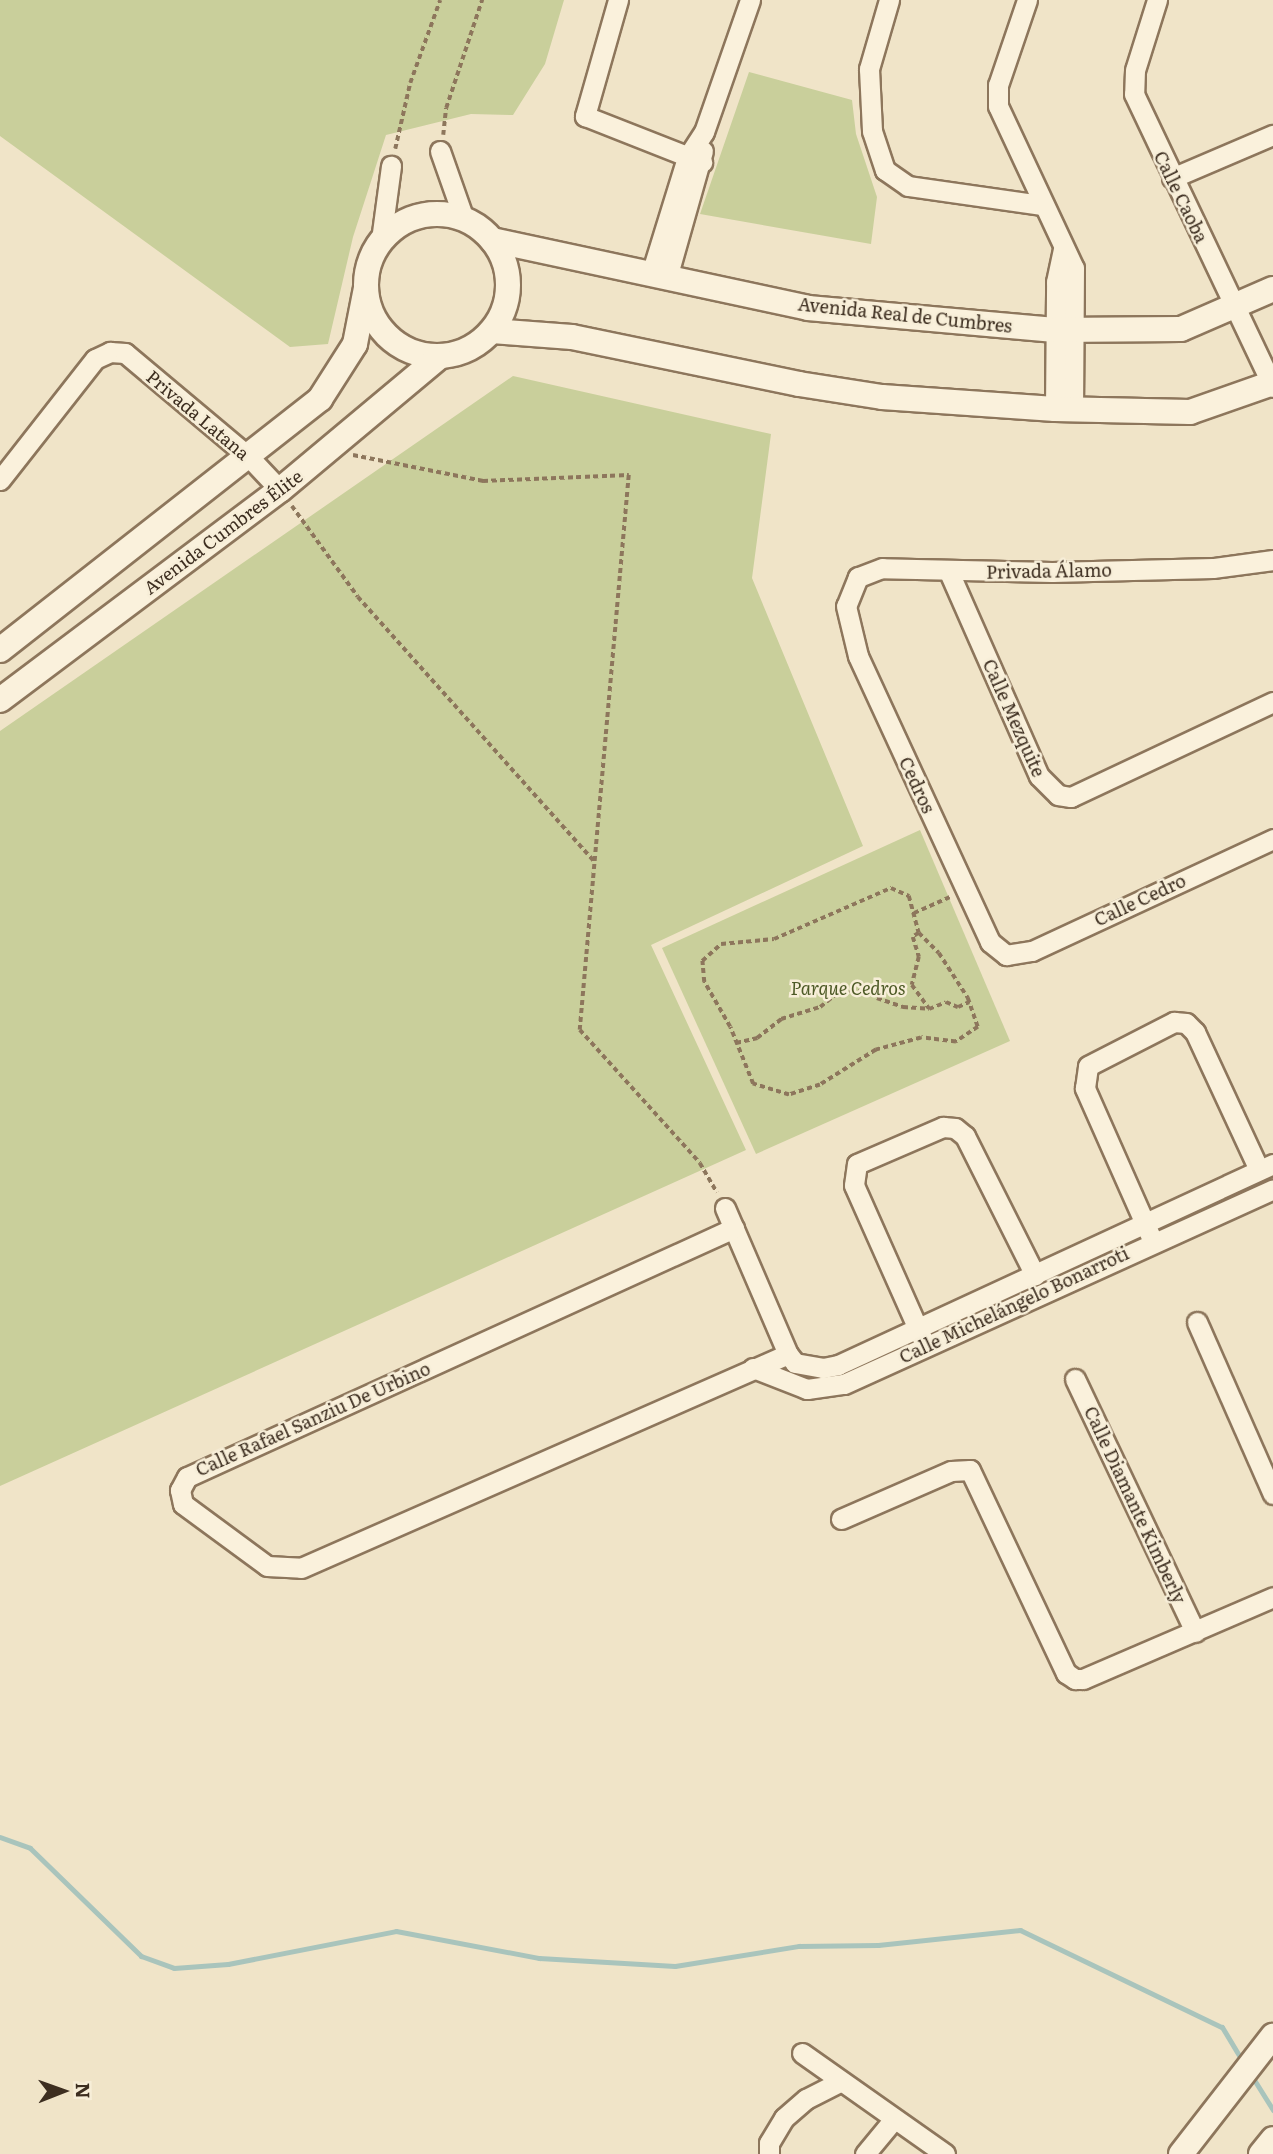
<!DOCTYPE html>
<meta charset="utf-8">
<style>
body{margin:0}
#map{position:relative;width:1273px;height:2154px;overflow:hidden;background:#f0e4c8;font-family:Literata,serif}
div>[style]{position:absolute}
.green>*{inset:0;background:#c9cf9b}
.stream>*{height:5px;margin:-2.5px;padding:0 2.5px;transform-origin:2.5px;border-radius:2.5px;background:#a9c4bc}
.path>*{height:3.5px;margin-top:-1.75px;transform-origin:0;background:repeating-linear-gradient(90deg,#8d765c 0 5px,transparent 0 8.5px)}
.roads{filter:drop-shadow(2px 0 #8d765c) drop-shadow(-2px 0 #8d765c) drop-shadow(0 2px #8d765c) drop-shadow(0 -2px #8d765c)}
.minor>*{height:19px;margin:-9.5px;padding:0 9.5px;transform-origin:9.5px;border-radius:9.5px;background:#faf1dc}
.tertiary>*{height:24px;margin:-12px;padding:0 12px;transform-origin:12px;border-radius:12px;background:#faf1dc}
.tertiary>.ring{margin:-12px;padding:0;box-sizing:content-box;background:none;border:24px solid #faf1dc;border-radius:50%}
span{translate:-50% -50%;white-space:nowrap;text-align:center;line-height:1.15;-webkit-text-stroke:5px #f7eed8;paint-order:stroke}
.street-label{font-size:18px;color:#3d2e20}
.park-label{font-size:18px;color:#4d5a26;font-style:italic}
.north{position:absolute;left:28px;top:2056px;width:70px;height:70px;-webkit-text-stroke:5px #f7eed8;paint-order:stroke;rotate:89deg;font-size:19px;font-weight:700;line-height:28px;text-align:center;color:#3d2e20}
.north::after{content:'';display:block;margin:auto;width:24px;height:32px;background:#3d2e20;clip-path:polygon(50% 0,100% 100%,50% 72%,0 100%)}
</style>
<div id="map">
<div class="green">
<i style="clip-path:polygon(0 0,564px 0,545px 64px,513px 115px,471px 114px,386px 135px,353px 237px,328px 344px,290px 347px,0 136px)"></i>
<i style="clip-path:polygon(749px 72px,852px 100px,856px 134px,877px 197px,871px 244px,700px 214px)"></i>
<i style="clip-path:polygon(513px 376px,771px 434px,752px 578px,863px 846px,651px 945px,746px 1150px,0 1486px,0 731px)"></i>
<i style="clip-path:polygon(920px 830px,1010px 1041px,756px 1154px,662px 948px)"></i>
</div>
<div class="stream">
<i style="left:0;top:1837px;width:32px;rotate:20deg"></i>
<i style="left:30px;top:1848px;width:155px;rotate:44.2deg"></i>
<i style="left:141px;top:1956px;width:35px;rotate:20deg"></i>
<i style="left:174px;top:1968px;width:54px;rotate:-4.2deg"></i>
<i style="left:228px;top:1964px;width:171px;rotate:-11.1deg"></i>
<i style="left:396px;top:1931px;width:146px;rotate:10.7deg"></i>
<i style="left:539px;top:1958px;width:136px;rotate:3.4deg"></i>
<i style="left:675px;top:1966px;width:126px;rotate:-9.2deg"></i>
<i style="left:799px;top:1946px;width:79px;rotate:-0.7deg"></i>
<i style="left:878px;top:1945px;width:143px;rotate:-6deg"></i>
<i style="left:1020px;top:1930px;width:224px;rotate:25.7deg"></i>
<i style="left:1222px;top:2027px;width:39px;rotate:59deg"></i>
<i style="left:1253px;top:2078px;width:38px;rotate:58deg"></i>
</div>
<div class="path">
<i style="left:443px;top:135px;width:27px;rotate:-84deg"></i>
<i style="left:446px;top:108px;width:114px;rotate:-71.6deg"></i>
<i style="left:395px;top:149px;width:68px;rotate:-77.2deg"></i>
<i style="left:410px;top:83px;width:88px;rotate:-70.1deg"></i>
<i style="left:353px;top:455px;width:133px;rotate:11.3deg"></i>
<i style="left:483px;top:481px;width:146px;rotate:-2.4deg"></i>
<i style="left:629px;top:475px;width:557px;rotate:95.05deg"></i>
<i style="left:580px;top:1030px;width:179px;rotate:47.9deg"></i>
<i style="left:700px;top:1163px;width:34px;rotate:60deg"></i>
<i style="left:292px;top:506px;width:112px;rotate:54deg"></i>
<i style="left:358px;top:597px;width:356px;rotate:48.2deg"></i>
<i style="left:891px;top:888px;width:20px;rotate:24deg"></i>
<i style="left:909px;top:896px;width:38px;rotate:75deg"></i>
<i style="left:919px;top:933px;width:28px;rotate:45deg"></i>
<i style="left:939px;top:953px;width:54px;rotate:57.2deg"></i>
<i style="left:968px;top:998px;width:31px;rotate:71deg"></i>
<i style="left:978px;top:1027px;width:27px;rotate:146deg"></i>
<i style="left:956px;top:1042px;width:35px;rotate:-173deg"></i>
<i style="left:921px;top:1038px;width:47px;rotate:165.1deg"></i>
<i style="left:876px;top:1050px;width:66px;rotate:148deg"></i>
<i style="left:820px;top:1085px;width:33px;rotate:162deg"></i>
<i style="left:789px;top:1095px;width:38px;rotate:-163deg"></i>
<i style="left:753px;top:1084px;width:61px;rotate:-112deg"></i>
<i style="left:730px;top:1027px;width:52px;rotate:-120deg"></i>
<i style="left:704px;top:982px;width:21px;rotate:-95deg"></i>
<i style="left:702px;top:961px;width:25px;rotate:-42deg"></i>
<i style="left:721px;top:944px;width:53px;rotate:-5.4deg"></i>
<i style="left:774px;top:939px;width:128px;rotate:-23.6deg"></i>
<i style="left:914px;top:913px;width:39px;rotate:-24deg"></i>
<i style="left:919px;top:933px;width:7px;rotate:146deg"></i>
<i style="left:913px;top:937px;width:21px;rotate:73deg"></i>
<i style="left:919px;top:957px;width:29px;rotate:104deg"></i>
<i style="left:912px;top:985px;width:29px;rotate:54deg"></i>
<i style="left:736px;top:1043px;width:22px;rotate:-13deg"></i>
<i style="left:757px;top:1038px;width:31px;rotate:-38deg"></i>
<i style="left:781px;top:1019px;width:41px;rotate:-17.1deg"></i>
<i style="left:820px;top:1007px;width:27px;rotate:-39deg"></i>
<i style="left:841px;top:990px;width:31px;rotate:4deg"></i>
<i style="left:872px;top:992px;width:8px;rotate:50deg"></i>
<i style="left:877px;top:998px;width:28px;rotate:19deg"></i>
<i style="left:903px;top:1007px;width:26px;rotate:4deg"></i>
<i style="left:929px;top:1009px;width:18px;rotate:-22deg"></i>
<i style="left:946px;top:1002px;width:13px;rotate:23deg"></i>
<i style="left:958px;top:1007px;width:12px;rotate:-24deg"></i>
</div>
<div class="roads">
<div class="minor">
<i style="left:618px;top:0;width:121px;rotate:105.9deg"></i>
<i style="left:585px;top:116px;width:126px;rotate:21.5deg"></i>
<i style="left:889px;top:0;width:72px;rotate:106.2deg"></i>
<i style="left:869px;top:69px;width:62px;rotate:87.2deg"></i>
<i style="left:872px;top:131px;width:41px;rotate:71.6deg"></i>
<i style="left:885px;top:170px;width:28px;rotate:35deg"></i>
<i style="left:908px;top:186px;width:135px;rotate:8.1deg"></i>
<i style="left:1027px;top:0;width:90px;rotate:108.8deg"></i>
<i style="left:998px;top:85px;width:21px;rotate:90deg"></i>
<i style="left:998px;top:106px;width:179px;rotate:64.9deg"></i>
<i style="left:1074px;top:268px;width:142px;rotate:90.4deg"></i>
<i style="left:1157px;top:0;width:73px;rotate:107.4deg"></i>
<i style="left:1135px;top:70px;width:24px;rotate:92deg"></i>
<i style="left:1134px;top:94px;width:324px;rotate:64.6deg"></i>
<i style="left:440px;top:151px;width:72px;rotate:70.6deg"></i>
<i style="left:1172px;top:178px;width:110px;rotate:-23.1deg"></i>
<i style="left:381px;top:240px;width:75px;rotate:-82.3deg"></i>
<i style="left:651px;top:274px;width:121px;rotate:-72.8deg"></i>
<i style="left:687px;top:158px;width:31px;rotate:-57deg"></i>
<i style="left:704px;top:132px;width:140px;rotate:-70.8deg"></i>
<i style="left:667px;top:278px;width:132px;rotate:-74.2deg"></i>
<i style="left:1055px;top:409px;width:127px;rotate:-89.5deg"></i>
<i style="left:1056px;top:282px;width:35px;rotate:-78deg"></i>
<i style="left:0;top:480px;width:154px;rotate:-51.9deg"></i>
<i style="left:95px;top:359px;width:17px;rotate:-25deg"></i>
<i style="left:110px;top:352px;width:15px;rotate:4deg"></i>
<i style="left:125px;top:353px;width:162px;rotate:40deg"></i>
<i style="left:249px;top:457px;width:45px;rotate:46.8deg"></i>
<i style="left:1273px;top:560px;width:61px;rotate:172.4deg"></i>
<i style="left:1213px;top:568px;width:161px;rotate:178.6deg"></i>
<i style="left:1052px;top:572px;width:170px;rotate:-178.7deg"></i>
<i style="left:882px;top:568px;width:26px;rotate:159deg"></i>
<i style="left:858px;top:577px;width:31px;rotate:112deg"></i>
<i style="left:846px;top:606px;width:51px;rotate:76.5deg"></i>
<i style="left:858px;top:656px;width:315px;rotate:65.2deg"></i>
<i style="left:990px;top:942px;width:21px;rotate:39deg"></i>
<i style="left:1006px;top:955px;width:26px;rotate:-9deg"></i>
<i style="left:1032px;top:951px;width:266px;rotate:-24.9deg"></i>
<i style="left:949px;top:572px;width:223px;rotate:66.2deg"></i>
<i style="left:1039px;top:776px;width:27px;rotate:45deg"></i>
<i style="left:1058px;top:795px;width:13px;rotate:9deg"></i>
<i style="left:1071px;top:797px;width:223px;rotate:-25.2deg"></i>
<i style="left:725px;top:1208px;width:159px;rotate:66.7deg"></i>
<i style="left:788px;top:1354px;width:11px;rotate:52deg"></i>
<i style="left:795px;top:1363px;width:28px;rotate:10deg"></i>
<i style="left:823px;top:1368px;width:15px;rotate:-11deg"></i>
<i style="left:838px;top:1365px;width:479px;rotate:-24.8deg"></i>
<i style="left:734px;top:1228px;width:601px;rotate:155.52deg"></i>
<i style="left:187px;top:1477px;width:15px;rotate:118deg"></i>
<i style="left:180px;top:1490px;width:14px;rotate:78deg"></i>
<i style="left:183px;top:1504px;width:104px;rotate:36.4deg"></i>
<i style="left:267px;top:1566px;width:34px;rotate:3deg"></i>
<i style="left:301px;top:1568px;width:532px;rotate:-23.72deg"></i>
<i style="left:1150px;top:1235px;width:161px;rotate:-113.9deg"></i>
<i style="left:1085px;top:1088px;width:22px;rotate:-82deg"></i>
<i style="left:1088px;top:1066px;width:97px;rotate:-27.1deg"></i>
<i style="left:1174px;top:1022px;width:12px;rotate:5deg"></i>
<i style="left:1186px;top:1023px;width:13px;rotate:45deg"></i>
<i style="left:1195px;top:1032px;width:152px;rotate:65.1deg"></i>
<i style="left:1197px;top:1322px;width:188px;rotate:66.2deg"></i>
<i style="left:922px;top:1338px;width:167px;rotate:-114deg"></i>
<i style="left:854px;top:1185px;width:21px;rotate:-82deg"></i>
<i style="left:857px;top:1164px;width:94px;rotate:-23.3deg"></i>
<i style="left:943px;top:1127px;width:12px;rotate:5deg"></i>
<i style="left:955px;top:1128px;width:13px;rotate:39deg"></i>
<i style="left:965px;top:1136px;width:156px;rotate:63.3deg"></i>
<i style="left:753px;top:1368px;width:58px;rotate:21.3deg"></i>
<i style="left:807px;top:1389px;width:37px;rotate:-8deg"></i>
<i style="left:844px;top:1384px;width:471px;rotate:-24.4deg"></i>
<i style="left:1075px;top:1379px;width:280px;rotate:64.6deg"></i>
<i style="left:841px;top:1519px;width:120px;rotate:-23.6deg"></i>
<i style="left:951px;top:1471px;width:19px;rotate:-3deg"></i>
<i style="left:970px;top:1470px;width:225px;rotate:64.7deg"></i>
<i style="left:1066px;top:1673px;width:11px;rotate:34deg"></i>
<i style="left:1075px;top:1679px;width:8px"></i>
<i style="left:1083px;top:1679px;width:207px;rotate:-23.3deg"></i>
<i style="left:802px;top:2053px;width:175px;rotate:35.2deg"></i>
<i style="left:769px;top:2154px;width:11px;rotate:-90deg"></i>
<i style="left:769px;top:2143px;width:29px;rotate:-59deg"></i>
<i style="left:784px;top:2118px;width:29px;rotate:-41deg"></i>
<i style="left:806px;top:2099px;width:37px;rotate:-27deg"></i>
<i style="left:865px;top:2154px;width:45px;rotate:-50.4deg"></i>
</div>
<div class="tertiary">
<i class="ring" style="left:366px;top:214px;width:118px;height:118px"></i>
<i style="left:492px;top:240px;width:323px;rotate:12.1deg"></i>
<i style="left:808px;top:308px;width:248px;rotate:5.1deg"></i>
<i style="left:1055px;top:330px;width:126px;rotate:-0.5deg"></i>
<i style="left:1181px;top:329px;width:100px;rotate:-23.5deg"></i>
<i style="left:492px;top:331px;width:80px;rotate:4.3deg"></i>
<i style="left:572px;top:337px;width:232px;rotate:11.7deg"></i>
<i style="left:799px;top:384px;width:84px;rotate:8.9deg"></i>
<i style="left:882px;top:397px;width:173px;rotate:4deg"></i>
<i style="left:1055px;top:409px;width:135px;rotate:1.3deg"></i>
<i style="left:1190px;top:412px;width:88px;rotate:-19.3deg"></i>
<i style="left:0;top:650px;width:407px;rotate:-38.1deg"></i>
<i style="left:320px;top:399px;width:65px;rotate:-57.5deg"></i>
<i style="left:355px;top:344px;width:57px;rotate:-78.9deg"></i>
<i style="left:0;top:700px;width:350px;rotate:-36.9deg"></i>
<i style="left:280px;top:490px;width:207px;rotate:-39.9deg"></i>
<i style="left:1181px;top:2154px;width:150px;rotate:-52.1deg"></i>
<i style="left:1261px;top:2154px;width:19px;rotate:-51deg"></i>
</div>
</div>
<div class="street-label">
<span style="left:1181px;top:197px;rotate:64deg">Calle Caoba</span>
<span style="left:905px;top:315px;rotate:6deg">Avenida Real de Cumbres</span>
<span style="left:198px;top:415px;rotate:40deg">Privada Latana</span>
<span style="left:223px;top:532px;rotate:-37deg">Avenida Cumbres Élite</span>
<span style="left:1049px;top:571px;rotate:-1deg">Privada Álamo</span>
<span style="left:1014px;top:718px;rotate:66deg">Calle Mezquite</span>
<span style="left:917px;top:785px;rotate:65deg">Cedros</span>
<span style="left:1140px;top:900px;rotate:-25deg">Calle Cedro</span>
<span style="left:1014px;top:1305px;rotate:-25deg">Calle Michelángelo Bonarroti</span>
<span style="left:313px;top:1419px;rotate:-24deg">Calle Rafael Sanziu De Urbino</span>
<span style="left:1135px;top:1505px;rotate:65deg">Calle Diamante Kimberly</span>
</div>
<div class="park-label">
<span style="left:848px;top:988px">Parque Cedros</span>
</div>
<div class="north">N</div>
</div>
